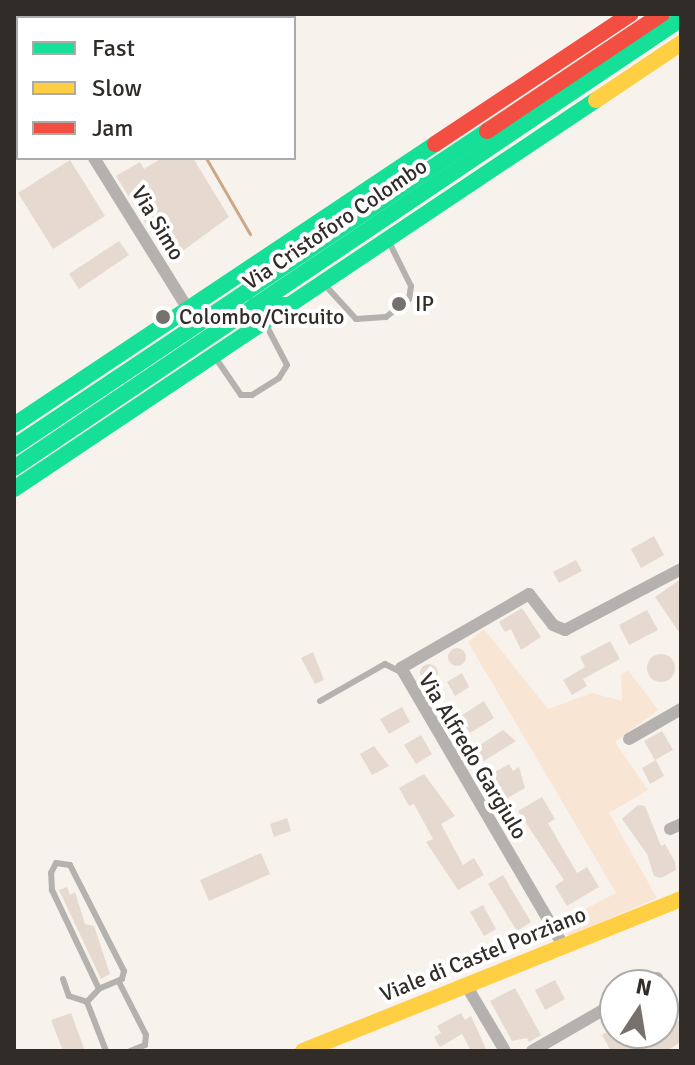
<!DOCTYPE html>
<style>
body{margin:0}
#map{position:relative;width:695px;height:1065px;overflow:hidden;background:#f8f2ec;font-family:Signika,sans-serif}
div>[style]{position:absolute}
.green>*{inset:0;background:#f9e5d4}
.stream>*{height:3px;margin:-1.5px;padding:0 1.5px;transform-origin:1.5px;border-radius:1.5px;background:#cca888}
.building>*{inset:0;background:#e6d9cf}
.round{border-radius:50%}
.lane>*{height:6px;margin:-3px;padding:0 3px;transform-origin:3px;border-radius:3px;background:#b4b1ae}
.street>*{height:12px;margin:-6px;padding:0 6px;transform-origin:6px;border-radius:6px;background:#b4b1ae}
.fast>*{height:16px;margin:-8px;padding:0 8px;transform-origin:8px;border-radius:8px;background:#16e098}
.slow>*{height:16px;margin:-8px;padding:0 8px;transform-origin:8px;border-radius:8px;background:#ffcf43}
.jam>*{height:16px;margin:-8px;padding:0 8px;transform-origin:8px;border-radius:8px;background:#f24e42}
.dots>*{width:22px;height:22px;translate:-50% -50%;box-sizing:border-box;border:4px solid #fff;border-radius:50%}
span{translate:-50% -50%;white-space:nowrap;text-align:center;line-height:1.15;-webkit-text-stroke:8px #fff;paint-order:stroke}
.street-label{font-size:22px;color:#312c28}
.poi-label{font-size:22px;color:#312c28}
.left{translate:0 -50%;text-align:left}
.frame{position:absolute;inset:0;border:16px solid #312c28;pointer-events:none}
.legend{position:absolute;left:16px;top:16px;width:280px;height:144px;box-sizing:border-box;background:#fff;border:2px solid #adaba9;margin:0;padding:10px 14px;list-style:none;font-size:24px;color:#312c28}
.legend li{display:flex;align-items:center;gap:16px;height:40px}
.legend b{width:40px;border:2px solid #adaba9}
.north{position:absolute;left:599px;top:969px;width:80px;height:80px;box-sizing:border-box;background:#fff;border:2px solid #adaba9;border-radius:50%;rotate:12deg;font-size:22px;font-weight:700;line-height:32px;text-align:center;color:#312c28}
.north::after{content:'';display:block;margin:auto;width:28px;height:36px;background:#77716d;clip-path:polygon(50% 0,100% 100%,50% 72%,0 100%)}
</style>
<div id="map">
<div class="green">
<i style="clip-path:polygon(484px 629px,548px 709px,592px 693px,622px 701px,621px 675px,628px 670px,658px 710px,615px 742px,648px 790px,609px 813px,657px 898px,569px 936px,558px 923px,616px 893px,468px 642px)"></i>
</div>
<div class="stream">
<i style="left:124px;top:14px;width:4px;rotate:63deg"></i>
<i style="left:206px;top:158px;width:88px;rotate:59.9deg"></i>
</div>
<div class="building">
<i style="clip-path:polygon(162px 158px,193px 158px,229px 217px,169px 261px,116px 176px,140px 162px,144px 169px)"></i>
<i style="clip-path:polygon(70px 160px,105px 216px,53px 249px,18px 193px)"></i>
<i style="clip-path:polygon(119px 241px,129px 255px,79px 289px,69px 274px)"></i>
<i style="clip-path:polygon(654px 536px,664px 555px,641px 568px,631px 549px)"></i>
<i style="clip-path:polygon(576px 560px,582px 571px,559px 583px,553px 572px)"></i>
<i style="clip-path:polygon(681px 579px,681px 635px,655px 597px)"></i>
<i style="clip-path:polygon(522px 608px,541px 637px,521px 650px,511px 629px,505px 632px,499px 622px)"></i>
<i style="clip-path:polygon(647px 610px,658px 630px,629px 645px,619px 625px)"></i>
<i style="clip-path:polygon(610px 641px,620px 659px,583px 679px,587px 686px,572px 695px,563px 680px,585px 667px,580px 657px)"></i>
<i class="round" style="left:448px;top:648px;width:18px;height:18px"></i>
<i style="clip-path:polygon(313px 652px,324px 680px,315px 684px,301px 658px)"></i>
<i class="round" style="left:647px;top:654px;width:28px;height:28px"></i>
<i class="round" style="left:420px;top:664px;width:18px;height:18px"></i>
<i style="clip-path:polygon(462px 673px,469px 687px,455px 696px,447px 682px)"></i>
<i style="clip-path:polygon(484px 701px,494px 718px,470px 733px,459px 717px)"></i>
<i style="clip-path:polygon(402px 707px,410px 722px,389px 734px,380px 719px)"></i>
<i style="clip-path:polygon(503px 730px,516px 741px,482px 762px,474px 749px)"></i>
<i style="clip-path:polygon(662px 731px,673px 750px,655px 760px,644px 741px)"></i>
<i style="clip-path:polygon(421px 735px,432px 754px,416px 764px,404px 745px)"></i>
<i style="clip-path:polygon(374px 746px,389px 766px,372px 775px,360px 754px)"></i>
<i style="clip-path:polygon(656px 760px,664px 776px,650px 784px,642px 768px)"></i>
<i style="clip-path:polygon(509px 764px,513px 771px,519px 767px,525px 788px,499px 803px,484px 778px)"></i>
<i style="clip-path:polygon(424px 774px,455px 816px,441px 824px,463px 865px,474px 858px,484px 875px,458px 890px,426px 842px,433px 839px,414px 804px,409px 806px,399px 788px)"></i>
<i style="clip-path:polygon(542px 797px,555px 819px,548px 823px,577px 873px,587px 867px,599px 887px,567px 906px,555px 886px,564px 880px,518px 811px)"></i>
<i style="clip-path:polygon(638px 805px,645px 806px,661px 846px,665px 844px,675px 862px,676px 870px,661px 878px,654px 876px,647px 854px,622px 819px)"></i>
<i style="clip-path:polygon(287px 818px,291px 831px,274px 837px,270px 824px)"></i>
<i style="clip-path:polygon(261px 853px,270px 874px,209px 901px,200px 880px)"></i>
<i style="clip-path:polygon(503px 875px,531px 922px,517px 931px,488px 884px)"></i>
<i style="clip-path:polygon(67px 887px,70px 895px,75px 892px,85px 924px,94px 926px,110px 974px,101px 979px,59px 890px)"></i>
<i style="clip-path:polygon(483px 905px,496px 929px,484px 936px,470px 912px)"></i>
<i style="clip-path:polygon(555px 980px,565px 999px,545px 1010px,535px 990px)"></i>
<i style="clip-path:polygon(515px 988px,541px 1035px,529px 1042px,527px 1038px,512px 1041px,490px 1001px)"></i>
<i style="clip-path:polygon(71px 1013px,85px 1051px,63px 1051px,51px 1020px)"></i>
<i style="clip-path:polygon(461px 1013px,465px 1020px,471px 1016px,487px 1051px,471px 1051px,462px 1034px,440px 1047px,434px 1037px,441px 1033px,437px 1026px)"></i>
<i style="clip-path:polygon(672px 1016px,681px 1023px,681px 1042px,666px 1051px,611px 1051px,602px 1035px,615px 1027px,615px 1033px,635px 1036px,663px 1033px,663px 1020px)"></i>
</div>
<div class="lane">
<i style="left:325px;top:285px;width:46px;rotate:47.6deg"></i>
<i style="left:356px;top:319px;width:30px;rotate:-4deg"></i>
<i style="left:386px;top:317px;width:29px;rotate:-38deg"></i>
<i style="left:409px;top:299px;width:13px;rotate:-81deg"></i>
<i style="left:411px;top:286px;width:49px;rotate:-116.6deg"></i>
<i style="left:215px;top:357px;width:46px;rotate:55.6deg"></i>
<i style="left:241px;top:395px;width:11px"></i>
<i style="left:252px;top:395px;width:32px;rotate:-32deg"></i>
<i style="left:279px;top:378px;width:15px;rotate:-58deg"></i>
<i style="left:287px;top:365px;width:47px;rotate:-117.6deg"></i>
<i style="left:320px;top:701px;width:75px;rotate:-29.6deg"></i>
<i style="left:385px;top:664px;width:16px;rotate:27deg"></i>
<i style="left:63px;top:979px;width:18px;rotate:71deg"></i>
<i style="left:69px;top:996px;width:19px;rotate:18deg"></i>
<i style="left:119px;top:982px;width:59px;rotate:63deg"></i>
<i style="left:146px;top:1035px;width:10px;rotate:96deg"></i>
<i style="left:145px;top:1045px;width:16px;rotate:158deg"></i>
<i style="left:99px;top:989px;width:110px;rotate:-115.4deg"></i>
<i style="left:52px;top:890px;width:17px;rotate:-93deg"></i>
<i style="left:51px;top:873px;width:11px;rotate:-63deg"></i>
<i style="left:56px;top:863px;width:14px;rotate:8deg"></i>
<i style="left:70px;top:865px;width:119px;rotate:63deg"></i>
<i style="left:124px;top:971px;width:8px;rotate:104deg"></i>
<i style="left:122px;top:979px;width:25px;rotate:157deg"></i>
<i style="left:99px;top:989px;width:18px;rotate:133deg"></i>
<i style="left:87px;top:1002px;width:53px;rotate:68.8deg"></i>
</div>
<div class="street">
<i style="left:14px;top:27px;width:8px;rotate:60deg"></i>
<i style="left:94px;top:158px;width:178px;rotate:58.1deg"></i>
<i style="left:629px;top:739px;width:60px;rotate:-30deg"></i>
<i style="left:670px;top:829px;width:12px;rotate:-24deg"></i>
<i style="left:563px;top:945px;width:321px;rotate:-120.3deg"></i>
<i style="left:401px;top:668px;width:148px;rotate:-30deg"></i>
<i style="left:529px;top:594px;width:39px;rotate:52deg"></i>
<i style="left:553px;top:625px;width:13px;rotate:23deg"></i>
<i style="left:565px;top:630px;width:131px;rotate:-27.7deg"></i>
<i style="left:466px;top:985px;width:77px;rotate:59.4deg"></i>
<i style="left:645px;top:985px;width:14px;rotate:-30deg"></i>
<i style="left:532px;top:1051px;width:96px;rotate:-30deg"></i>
</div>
<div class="fast">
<i style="left:255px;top:305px;width:33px"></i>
<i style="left:14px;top:425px;width:506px;rotate:-33.72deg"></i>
<i style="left:14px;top:447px;width:569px;rotate:-33.75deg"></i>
<i style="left:14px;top:468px;width:804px;rotate:-33.95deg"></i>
<i style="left:14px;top:489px;width:700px;rotate:-33.76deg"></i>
</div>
<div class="slow">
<i style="left:596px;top:100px;width:102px;rotate:-33.8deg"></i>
<i style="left:303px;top:1051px;width:407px;rotate:-21.9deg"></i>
</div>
<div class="jam">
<i style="left:487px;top:131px;width:211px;rotate:-33.8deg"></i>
<i style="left:435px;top:144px;width:235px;rotate:-33.6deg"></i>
</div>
<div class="dots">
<i style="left:399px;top:304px;background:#77716d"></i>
<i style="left:163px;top:317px;background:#77716d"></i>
</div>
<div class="street-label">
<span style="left:158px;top:223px;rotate:59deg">Via Simo</span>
<span style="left:335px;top:224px;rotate:-34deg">Via Cristoforo Colombo</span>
<span style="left:473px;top:756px;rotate:59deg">Via Alfredo Gargiulo</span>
<span style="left:483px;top:954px;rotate:-22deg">Viale di Castel Porziano</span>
</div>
<div class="poi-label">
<span class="left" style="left:415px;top:304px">IP</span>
<span class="left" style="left:179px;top:317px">Colombo/Circuito</span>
</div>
<div class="frame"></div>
<ul class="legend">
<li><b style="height:10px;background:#16e098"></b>Fast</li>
<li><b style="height:10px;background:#ffcf43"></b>Slow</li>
<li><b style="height:10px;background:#f24e42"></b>Jam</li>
</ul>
<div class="north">N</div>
</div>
